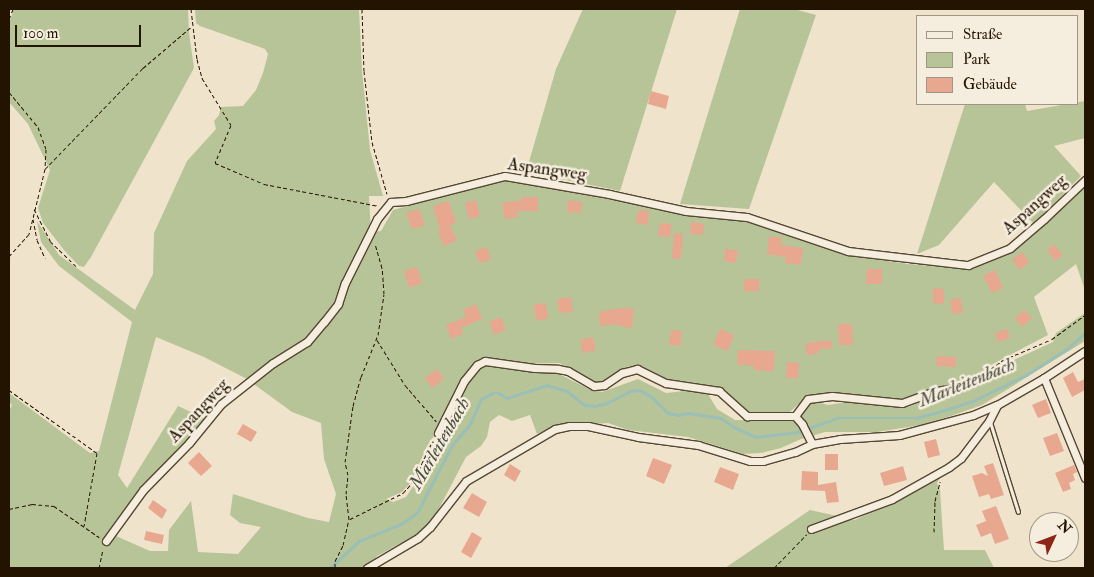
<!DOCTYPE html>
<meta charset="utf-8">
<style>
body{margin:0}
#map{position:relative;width:1094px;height:577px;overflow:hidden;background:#efe4cb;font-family:"IM FELL Double Pica",serif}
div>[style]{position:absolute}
.green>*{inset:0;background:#b7c498}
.stream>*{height:2.5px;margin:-1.25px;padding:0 1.25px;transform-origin:1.25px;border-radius:1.25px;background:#9abfb7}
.building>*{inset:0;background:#e7a88f}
.path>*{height:1px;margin-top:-0.5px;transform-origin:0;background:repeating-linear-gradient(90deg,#231301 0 4px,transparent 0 6.5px)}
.roads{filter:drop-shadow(1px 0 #564734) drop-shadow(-1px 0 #564734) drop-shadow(0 1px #564734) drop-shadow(0 -1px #564734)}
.service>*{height:3px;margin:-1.5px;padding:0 1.5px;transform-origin:1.5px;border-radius:1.5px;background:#f5eddd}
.minor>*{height:7px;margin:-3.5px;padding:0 3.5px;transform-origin:3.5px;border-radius:3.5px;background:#f5eddd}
span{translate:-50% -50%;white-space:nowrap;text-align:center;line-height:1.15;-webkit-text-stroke:5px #f5eddd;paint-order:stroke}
.street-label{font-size:18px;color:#231301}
.water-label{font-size:19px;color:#4d4f41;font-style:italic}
.frame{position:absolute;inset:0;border:10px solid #231301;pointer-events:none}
.legend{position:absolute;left:916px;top:15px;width:162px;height:90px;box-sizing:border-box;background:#f5eddd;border:1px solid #a19685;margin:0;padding:6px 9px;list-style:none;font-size:15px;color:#231301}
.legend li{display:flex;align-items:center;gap:10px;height:25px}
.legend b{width:25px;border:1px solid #a19685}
.north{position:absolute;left:1029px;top:512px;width:50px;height:50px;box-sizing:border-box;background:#f5eddd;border:1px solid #a19685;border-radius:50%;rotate:47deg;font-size:14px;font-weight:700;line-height:20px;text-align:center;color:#231301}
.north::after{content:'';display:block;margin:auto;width:18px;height:22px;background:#8f2418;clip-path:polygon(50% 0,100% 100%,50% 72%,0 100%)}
.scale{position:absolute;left:15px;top:25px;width:126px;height:22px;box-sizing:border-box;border:2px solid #231301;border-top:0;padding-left:6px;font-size:15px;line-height:18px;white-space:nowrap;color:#231301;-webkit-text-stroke:4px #f5eddd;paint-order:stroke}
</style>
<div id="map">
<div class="green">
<i style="clip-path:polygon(14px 9px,188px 9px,189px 33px,194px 68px,91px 257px,84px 267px,79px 266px,64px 250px,43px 223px,38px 208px,50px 170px,28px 124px,9px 102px,9px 23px)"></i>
<i style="clip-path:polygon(evenodd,195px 9px,359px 9px,362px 71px,370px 150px,383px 196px,369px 196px,371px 232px,381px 231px,393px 210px,507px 179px,685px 214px,748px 219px,854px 256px,908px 264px,970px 269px,1013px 250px,1047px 222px,1085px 185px,1085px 290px,1076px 264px,1034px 297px,1048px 335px,991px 365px,970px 381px,908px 399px,886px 400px,846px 393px,820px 395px,804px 399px,790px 412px,747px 413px,716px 388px,696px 383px,668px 380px,645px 368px,630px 366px,621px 370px,603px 383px,596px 383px,559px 363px,520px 364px,481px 358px,461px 381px,440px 427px,427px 446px,411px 482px,402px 492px,386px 499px,393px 502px,406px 497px,416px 482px,449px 422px,464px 388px,472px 375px,484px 366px,557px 373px,589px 389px,602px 392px,638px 379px,666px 393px,684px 391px,708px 394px,717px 409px,735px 420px,775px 421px,799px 417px,806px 406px,813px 401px,828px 405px,847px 402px,908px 407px,931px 398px,970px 387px,980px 383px,994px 369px,1053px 342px,1056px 333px,1085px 313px,1085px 341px,982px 405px,951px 416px,921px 425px,877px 432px,825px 432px,801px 439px,781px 448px,761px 453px,743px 454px,688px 437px,628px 430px,608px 423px,555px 427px,537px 434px,530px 415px,512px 421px,499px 415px,490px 422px,487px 437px,481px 446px,466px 457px,433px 520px,416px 535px,377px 556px,369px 568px,9px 568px,9px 411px,12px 405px,9px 402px,9px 393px,90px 453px,99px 451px,132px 322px,59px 266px,41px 242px,37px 221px,59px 255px,135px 310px,153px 274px,154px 233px,187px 161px,216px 129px,214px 121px,219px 115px,221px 107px,243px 106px,256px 90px,263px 73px,268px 54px,265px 49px,200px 26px,196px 23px,195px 9px,156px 337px,204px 357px,247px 379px,292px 412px,321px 423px,324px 459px,336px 494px,329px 522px,308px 518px,233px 494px,230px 515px,240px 523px,261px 527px,238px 554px,198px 552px,191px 501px,169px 530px,168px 551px,150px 551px,116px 536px,136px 497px,178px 451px,204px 418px,178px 406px,127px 488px,118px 475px,156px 337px)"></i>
<i style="clip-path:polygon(583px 9px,677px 9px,620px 191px,526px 172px,556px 69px)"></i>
<i style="clip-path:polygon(740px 9px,794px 9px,816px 15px,749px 209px,680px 204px)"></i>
<i style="clip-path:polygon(1085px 101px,1085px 138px,1054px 146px,1081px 176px,1034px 224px,994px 182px,939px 245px,917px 254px,965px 104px,1025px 104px,1027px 111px)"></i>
<i style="clip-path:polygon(944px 472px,937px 483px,940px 490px,944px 550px,985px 550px,994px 568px,725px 568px,810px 510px,855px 520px,908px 494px)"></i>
</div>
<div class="stream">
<i style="left:330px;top:568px;width:40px;rotate:-43deg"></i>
<i style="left:359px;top:541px;width:45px;rotate:-22deg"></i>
<i style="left:401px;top:524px;width:19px;rotate:-35deg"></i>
<i style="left:417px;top:513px;width:76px;rotate:-62.8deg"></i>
<i style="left:452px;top:445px;width:28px;rotate:-49deg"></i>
<i style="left:470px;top:424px;width:27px;rotate:-66deg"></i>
<i style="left:481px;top:399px;width:13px;rotate:-27deg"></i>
<i style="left:493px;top:393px;width:6px"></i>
<i style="left:499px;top:393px;width:9px;rotate:32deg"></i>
<i style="left:507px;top:398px;width:42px;rotate:-18deg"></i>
<i style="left:547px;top:385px;width:21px;rotate:17deg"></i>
<i style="left:567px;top:391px;width:23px;rotate:38deg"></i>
<i style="left:585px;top:405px;width:10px;rotate:6deg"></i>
<i style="left:595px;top:406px;width:12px;rotate:-14deg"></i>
<i style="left:607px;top:403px;width:27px;rotate:-27deg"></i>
<i style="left:631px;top:391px;width:8px;rotate:-7deg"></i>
<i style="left:639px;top:390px;width:13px;rotate:27deg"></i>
<i style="left:651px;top:396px;width:24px;rotate:45deg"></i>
<i style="left:668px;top:413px;width:10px;rotate:11deg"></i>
<i style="left:678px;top:415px;width:11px;rotate:-10deg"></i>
<i style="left:689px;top:413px;width:32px;rotate:9deg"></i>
<i style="left:721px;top:418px;width:18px;rotate:34deg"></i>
<i style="left:736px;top:428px;width:22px;rotate:24deg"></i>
<i style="left:756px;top:437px;width:41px;rotate:-7deg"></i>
<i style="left:797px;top:432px;width:43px;rotate:-18.9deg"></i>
<i style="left:838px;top:418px;width:78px"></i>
<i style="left:916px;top:418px;width:27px;rotate:-15deg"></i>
<i style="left:942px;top:411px;width:33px;rotate:-18deg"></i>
<i style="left:973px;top:401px;width:59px;rotate:-26.1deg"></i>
<i style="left:1026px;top:375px;width:49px;rotate:-32.4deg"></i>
<i style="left:1067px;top:349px;width:24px;rotate:-42deg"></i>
</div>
<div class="building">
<i style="clip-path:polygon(651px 91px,669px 96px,666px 109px,648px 104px)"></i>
<i style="clip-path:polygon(522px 197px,538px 197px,538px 211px,517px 211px,518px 217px,505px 219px,502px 203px,522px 200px)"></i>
<i style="clip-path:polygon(476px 200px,480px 216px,469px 219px,465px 203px)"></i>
<i style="clip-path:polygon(568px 200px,582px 202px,581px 213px,567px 212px)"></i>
<i style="clip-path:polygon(449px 201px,456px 223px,450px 225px,457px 240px,444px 246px,438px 232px,440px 231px,433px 206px)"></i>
<i style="clip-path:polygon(419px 209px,425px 225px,412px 229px,406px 213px)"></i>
<i style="clip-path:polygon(638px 210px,649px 211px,648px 225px,636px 223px)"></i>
<i style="clip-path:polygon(691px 222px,704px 224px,703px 235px,690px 234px)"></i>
<i style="clip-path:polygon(660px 223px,672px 224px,670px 237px,658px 236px)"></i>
<i style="clip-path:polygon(674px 233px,683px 234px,681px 259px,672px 258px)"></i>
<i style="clip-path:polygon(769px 236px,782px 238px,781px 245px,803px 248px,801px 265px,785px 263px,786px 257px,767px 254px)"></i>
<i style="clip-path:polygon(1054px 244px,1063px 255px,1055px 261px,1047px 250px)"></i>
<i style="clip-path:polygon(487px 247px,491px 259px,479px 263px,475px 251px)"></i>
<i style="clip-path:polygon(725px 249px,738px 250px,736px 263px,724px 261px)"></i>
<i style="clip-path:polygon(1023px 252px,1029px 263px,1019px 270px,1012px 259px)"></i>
<i style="clip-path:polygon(417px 267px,422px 283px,409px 288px,404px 271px)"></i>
<i style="clip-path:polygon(867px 269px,882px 269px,882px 284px,866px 284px)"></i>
<i style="clip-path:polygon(995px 270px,1003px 288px,992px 293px,983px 276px)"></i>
<i style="clip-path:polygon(744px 279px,759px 279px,759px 291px,744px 291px)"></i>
<i style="clip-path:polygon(933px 288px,944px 289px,944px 304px,933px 303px)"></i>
<i style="clip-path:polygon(571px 297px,573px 312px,559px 313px,557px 299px)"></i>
<i style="clip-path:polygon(961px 298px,963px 313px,952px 314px,950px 300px)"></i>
<i style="clip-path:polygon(545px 303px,549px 318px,537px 321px,533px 305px)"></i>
<i style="clip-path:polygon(476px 304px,482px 319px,461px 328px,463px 334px,451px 339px,446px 325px,466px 317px,463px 310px)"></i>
<i style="clip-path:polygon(621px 308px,634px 309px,632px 328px,619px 326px,619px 324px,600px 326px,599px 312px)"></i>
<i style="clip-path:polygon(1024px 310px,1032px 318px,1023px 327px,1015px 319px)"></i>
<i style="clip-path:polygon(501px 317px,506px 330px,494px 335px,489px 322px)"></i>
<i style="clip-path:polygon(838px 324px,852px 324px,853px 345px,839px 345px)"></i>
<i style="clip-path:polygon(720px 329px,734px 335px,728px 351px,713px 345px)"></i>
<i style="clip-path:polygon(1007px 329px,1010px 338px,998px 342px,995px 333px)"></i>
<i style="clip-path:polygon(671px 330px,682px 331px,681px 346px,669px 345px)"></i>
<i style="clip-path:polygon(593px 337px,596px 350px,583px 353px,580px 340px)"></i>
<i style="clip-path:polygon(820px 341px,832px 341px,832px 348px,819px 349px,819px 353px,807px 355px,805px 344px)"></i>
<i style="clip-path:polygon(738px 350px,775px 351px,774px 371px,754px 370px,754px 366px,737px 364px)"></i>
<i style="clip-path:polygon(937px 356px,956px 357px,956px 367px,936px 366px)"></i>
<i style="clip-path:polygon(787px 362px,799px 363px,798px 379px,786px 377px)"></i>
<i style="clip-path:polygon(437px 369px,444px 379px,432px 388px,425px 378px)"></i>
<i style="clip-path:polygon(1073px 372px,1078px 382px,1085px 379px,1085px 390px,1072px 397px,1063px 378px)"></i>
<i style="clip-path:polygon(1046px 399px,1051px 413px,1038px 418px,1032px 405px)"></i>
<i style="clip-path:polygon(243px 424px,257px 432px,251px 442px,237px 434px)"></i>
<i style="clip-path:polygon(1057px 433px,1064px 451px,1050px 456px,1043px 438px)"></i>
<i style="clip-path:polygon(936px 439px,940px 455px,928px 458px,924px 442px)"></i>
<i style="clip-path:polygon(199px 452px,212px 466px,201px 476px,188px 463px)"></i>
<i style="clip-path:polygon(825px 454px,838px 454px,838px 470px,825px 470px)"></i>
<i style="clip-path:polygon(653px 458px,672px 465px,664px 484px,646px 476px)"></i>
<i style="clip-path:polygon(993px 463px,1004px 495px,991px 499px,989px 494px,979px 497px,972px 476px,982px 473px,988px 476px,984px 466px)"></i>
<i style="clip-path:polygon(510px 464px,521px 471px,515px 482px,504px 475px)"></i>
<i style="clip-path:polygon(1074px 465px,1077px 472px,1073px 474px,1075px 480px,1069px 483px,1071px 489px,1063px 492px,1055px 473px)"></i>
<i style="clip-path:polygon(903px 466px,907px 480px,884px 486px,880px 473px)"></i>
<i style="clip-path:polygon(720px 467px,739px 474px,733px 490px,714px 482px)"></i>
<i style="clip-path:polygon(802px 471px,818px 472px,818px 485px,836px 482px,839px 502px,827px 503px,825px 491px,801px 490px)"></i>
<i style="clip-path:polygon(472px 493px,487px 502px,479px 517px,463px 508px)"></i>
<i style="clip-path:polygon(153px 500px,167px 510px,162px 519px,148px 508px)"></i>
<i style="clip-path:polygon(996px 506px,1009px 539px,995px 544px,991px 533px,981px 537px,976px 525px,986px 521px,982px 511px)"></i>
<i style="clip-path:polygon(146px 531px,164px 535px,162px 544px,144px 540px)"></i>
<i style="clip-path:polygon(472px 532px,482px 538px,471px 558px,461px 552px)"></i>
</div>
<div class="path">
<i style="left:191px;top:9px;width:50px;rotate:83.2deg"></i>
<i style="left:197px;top:59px;width:20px;rotate:75deg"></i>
<i style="left:202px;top:78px;width:55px;rotate:58.3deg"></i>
<i style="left:231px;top:125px;width:41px;rotate:112.8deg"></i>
<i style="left:215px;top:163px;width:53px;rotate:23.2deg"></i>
<i style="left:264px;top:184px;width:117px;rotate:10.8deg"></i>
<i style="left:362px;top:9px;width:62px;rotate:88.2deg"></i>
<i style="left:364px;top:71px;width:71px;rotate:83.6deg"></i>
<i style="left:372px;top:142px;width:54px;rotate:73.9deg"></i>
<i style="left:9px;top:19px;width:11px;rotate:-68deg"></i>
<i style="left:9px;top:92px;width:45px;rotate:50.4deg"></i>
<i style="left:38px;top:127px;width:23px;rotate:70deg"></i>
<i style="left:46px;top:149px;width:20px;rotate:93deg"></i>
<i style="left:45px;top:169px;width:67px;rotate:103.8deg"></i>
<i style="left:29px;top:234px;width:30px;rotate:132deg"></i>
<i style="left:45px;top:169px;width:141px;rotate:-45.9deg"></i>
<i style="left:143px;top:68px;width:63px;rotate:-40.5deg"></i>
<i style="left:34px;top:209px;width:36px;rotate:63deg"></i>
<i style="left:50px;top:241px;width:36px;rotate:44deg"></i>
<i style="left:33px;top:219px;width:21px;rotate:79deg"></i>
<i style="left:37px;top:240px;width:20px;rotate:66deg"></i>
<i style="left:377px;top:340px;width:53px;rotate:58.1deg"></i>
<i style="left:405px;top:385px;width:48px;rotate:49.3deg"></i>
<i style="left:970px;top:384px;width:41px;rotate:-36deg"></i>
<i style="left:1003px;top:360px;width:53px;rotate:-23.2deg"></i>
<i style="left:1052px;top:339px;width:41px;rotate:-36deg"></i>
<i style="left:9px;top:390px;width:108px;rotate:35.6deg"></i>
<i style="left:97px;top:453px;width:74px;rotate:100.1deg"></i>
<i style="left:9px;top:509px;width:24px;rotate:-12deg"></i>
<i style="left:32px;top:504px;width:22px;rotate:5deg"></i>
<i style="left:54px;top:506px;width:55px;rotate:34.6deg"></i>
<i style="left:350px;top:519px;width:59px;rotate:-26.1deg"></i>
<i style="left:403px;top:493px;width:15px;rotate:-48deg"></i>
<i style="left:413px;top:482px;width:47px;rotate:-64.5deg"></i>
<i style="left:934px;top:532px;width:31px;rotate:-88deg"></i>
<i style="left:935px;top:501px;width:20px;rotate:-75deg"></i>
<i style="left:99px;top:568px;width:19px;rotate:-78deg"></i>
<i style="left:335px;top:568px;width:7px;rotate:-90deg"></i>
<i style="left:335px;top:561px;width:18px;rotate:-63deg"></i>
<i style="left:343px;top:545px;width:27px;rotate:-77deg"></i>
<i style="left:349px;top:519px;width:25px;rotate:-97deg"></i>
<i style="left:346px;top:494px;width:19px;rotate:-84deg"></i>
<i style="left:348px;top:475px;width:13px;rotate:-103deg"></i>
<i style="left:345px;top:462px;width:57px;rotate:-81.9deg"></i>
<i style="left:353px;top:406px;width:30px;rotate:-75deg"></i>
<i style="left:361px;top:377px;width:45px;rotate:-68deg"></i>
<i style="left:378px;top:335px;width:41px;rotate:-81.7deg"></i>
<i style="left:384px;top:294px;width:26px;rotate:-94deg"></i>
<i style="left:382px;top:268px;width:25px;rotate:-106deg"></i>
<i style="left:774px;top:568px;width:47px;rotate:-45.9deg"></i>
</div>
<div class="roads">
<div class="service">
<i style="left:990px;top:422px;width:94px;rotate:72.7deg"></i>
</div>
<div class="minor">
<i style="left:1044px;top:378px;width:108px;rotate:67.7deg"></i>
<i style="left:795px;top:416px;width:11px;rotate:49deg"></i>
<i style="left:802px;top:424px;width:22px;rotate:63deg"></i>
<i style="left:438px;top:433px;width:58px;rotate:-63.4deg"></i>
<i style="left:464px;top:381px;width:21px;rotate:-51deg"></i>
<i style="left:477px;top:365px;width:9px;rotate:-27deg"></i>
<i style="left:485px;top:361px;width:50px;rotate:8deg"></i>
<i style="left:535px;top:368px;width:23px;rotate:2deg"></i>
<i style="left:558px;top:369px;width:10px;rotate:11deg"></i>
<i style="left:568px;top:371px;width:30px;rotate:30deg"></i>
<i style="left:594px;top:386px;width:10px;rotate:-6deg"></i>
<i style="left:604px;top:385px;width:22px;rotate:-34deg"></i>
<i style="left:622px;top:373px;width:16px;rotate:-15deg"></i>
<i style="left:637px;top:369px;width:32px;rotate:26deg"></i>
<i style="left:666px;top:383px;width:54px;rotate:8.6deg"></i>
<i style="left:719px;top:391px;width:38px;rotate:42deg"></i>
<i style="left:747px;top:416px;width:48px"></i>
<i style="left:795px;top:416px;width:21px;rotate:-53deg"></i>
<i style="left:808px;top:399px;width:24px;rotate:-7deg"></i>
<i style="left:832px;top:396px;width:70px;rotate:5.7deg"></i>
<i style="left:902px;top:403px;width:32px;rotate:-20deg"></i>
<i style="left:932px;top:392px;width:31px;rotate:-11deg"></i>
<i style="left:811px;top:529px;width:86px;rotate:-20.3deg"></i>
<i style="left:892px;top:499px;width:65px;rotate:-29.3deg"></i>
<i style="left:949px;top:467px;width:15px;rotate:-37deg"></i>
<i style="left:961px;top:458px;width:46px;rotate:-52.9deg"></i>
<i style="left:989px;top:421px;width:18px;rotate:-63deg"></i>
<i style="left:106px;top:541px;width:63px;rotate:-54deg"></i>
<i style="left:143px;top:490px;width:66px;rotate:-45.6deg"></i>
<i style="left:189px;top:443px;width:50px;rotate:-50.6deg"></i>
<i style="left:221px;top:404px;width:66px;rotate:-38.3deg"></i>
<i style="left:273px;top:363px;width:40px;rotate:-32deg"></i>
<i style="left:307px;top:342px;width:26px;rotate:-50deg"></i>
<i style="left:324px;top:322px;width:23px;rotate:-52deg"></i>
<i style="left:338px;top:304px;width:22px;rotate:-72deg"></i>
<i style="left:345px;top:283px;width:72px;rotate:-63.4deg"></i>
<i style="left:377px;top:219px;width:22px;rotate:-51deg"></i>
<i style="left:391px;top:202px;width:15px;rotate:-4deg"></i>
<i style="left:406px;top:201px;width:102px;rotate:-14.2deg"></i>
<i style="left:505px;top:176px;width:106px;rotate:9.8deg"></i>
<i style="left:609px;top:194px;width:79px;rotate:12.4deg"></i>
<i style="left:686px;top:211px;width:61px;rotate:5.6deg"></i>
<i style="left:747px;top:217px;width:107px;rotate:18.6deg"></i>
<i style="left:848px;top:251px;width:121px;rotate:6.7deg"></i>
<i style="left:968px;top:265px;width:45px;rotate:-22deg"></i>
<i style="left:1010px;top:248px;width:45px;rotate:-40.5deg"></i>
<i style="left:1044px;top:219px;width:57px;rotate:-43.6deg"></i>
<i style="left:367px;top:568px;width:59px;rotate:-30.5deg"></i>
<i style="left:418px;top:538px;width:16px;rotate:-43deg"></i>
<i style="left:430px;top:527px;width:58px;rotate:-52deg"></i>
<i style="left:466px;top:481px;width:103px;rotate:-30.3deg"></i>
<i style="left:555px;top:429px;width:14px;rotate:-12deg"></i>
<i style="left:569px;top:426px;width:19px"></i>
<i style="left:588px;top:426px;width:51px;rotate:12.4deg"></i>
<i style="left:638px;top:437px;width:61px;rotate:7.6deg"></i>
<i style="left:698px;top:445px;width:54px;rotate:17.1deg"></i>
<i style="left:750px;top:461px;width:13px"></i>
<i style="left:763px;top:461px;width:33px;rotate:-16deg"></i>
<i style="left:795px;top:452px;width:19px;rotate:-25deg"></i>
<i style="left:812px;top:444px;width:28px;rotate:-10deg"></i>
<i style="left:840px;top:439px;width:59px;rotate:-3.9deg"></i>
<i style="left:899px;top:435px;width:77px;rotate:-15.1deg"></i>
<i style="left:973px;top:415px;width:26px;rotate:-23deg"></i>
<i style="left:997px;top:405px;width:54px;rotate:-29.9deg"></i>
<i style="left:1044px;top:378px;width:49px;rotate:-33.4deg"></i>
</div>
</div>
<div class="street-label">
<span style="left:547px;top:170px;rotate:8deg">Aspangweg</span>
<span style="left:1035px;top:205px;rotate:-42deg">Aspangweg</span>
<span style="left:199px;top:411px;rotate:-47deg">Aspangweg</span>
</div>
<div class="water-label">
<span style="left:967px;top:383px;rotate:-22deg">Marleitenbach</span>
<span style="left:440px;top:444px;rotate:-60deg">Marleitenbach</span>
</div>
<div class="frame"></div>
<ul class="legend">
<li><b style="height:6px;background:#f5eddd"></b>Straße</li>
<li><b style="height:14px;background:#b7c498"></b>Park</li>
<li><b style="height:14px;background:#e7a88f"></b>Gebäude</li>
</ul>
<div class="north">N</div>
<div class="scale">100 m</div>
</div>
